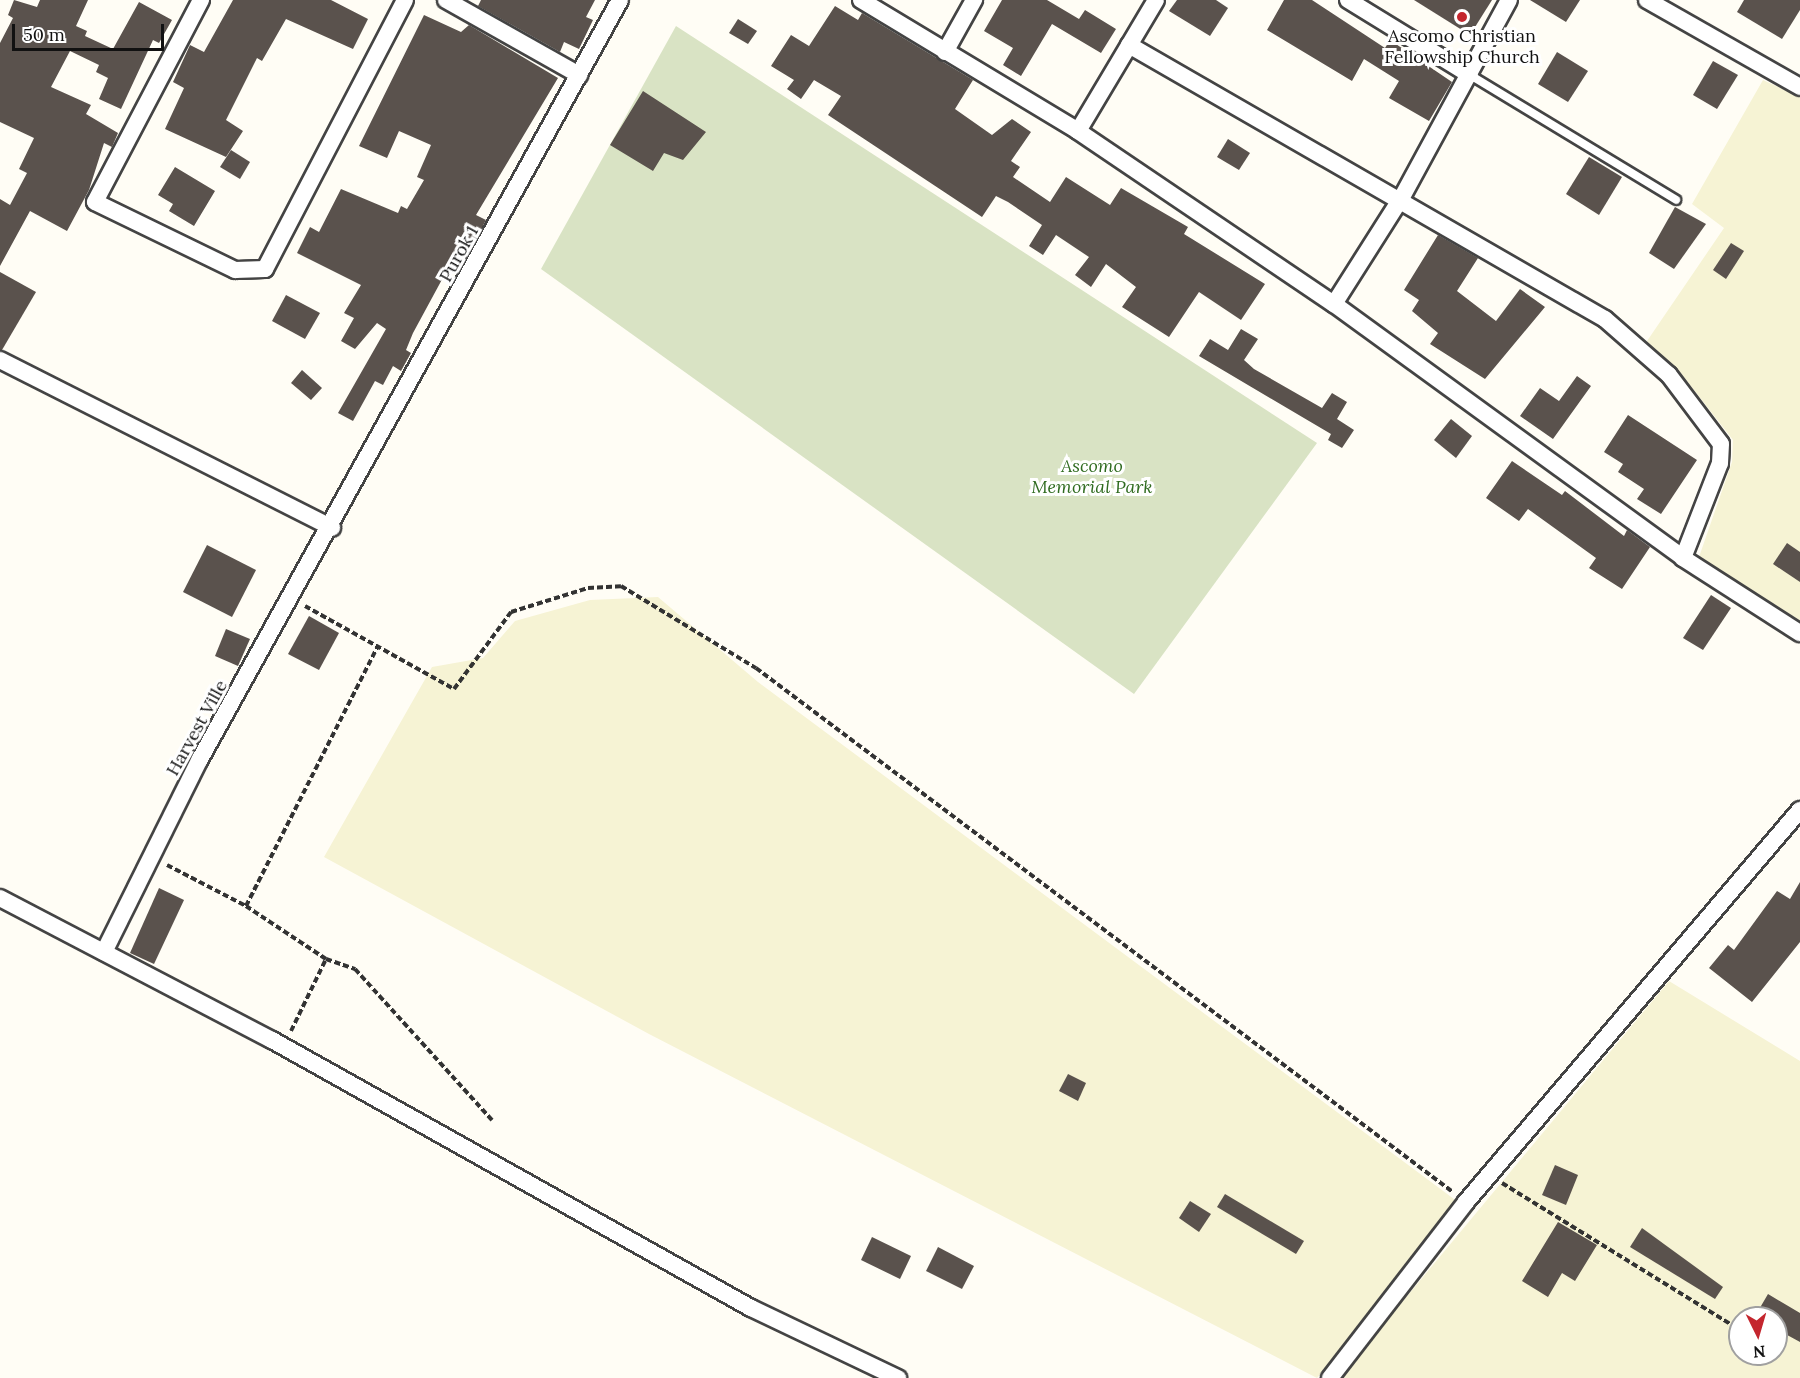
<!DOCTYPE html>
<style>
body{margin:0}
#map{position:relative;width:1800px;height:1378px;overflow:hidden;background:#fffdf5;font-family:Lora,serif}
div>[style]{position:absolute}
.farmland>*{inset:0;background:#f6f3d4}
.cemetery>*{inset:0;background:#d9e3c4}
.building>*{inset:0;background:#5a524d}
.path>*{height:4px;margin-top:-2px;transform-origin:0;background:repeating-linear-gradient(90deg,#333 0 6px,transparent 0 9px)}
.roads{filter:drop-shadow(2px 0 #444) drop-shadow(-2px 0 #444) drop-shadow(0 2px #444) drop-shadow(0 -2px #444)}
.lane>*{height:8px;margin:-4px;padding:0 4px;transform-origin:4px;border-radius:4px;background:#fff}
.street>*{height:16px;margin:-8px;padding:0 8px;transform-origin:8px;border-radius:8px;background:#fff}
.dots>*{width:16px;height:16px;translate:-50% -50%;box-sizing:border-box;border:3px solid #fff;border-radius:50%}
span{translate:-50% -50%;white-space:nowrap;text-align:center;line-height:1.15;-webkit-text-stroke:6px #fff;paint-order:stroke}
.poi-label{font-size:18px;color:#111}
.street-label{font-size:18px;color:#111}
.park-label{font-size:18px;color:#2f6b1f;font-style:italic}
.north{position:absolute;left:1728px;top:1306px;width:60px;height:60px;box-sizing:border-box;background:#fff;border:2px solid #a0a0a0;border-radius:50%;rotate:175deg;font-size:16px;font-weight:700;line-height:24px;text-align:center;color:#111}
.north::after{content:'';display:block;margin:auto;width:21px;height:27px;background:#c4262e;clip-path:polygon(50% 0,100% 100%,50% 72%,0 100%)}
.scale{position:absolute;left:12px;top:24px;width:152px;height:27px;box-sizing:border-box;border:3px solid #111;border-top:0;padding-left:8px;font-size:18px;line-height:21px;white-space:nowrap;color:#111;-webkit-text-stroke:4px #fff;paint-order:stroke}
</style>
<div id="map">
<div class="farmland">
<i style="clip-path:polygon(1763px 80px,1800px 97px,1800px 626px,1699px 557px,1732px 462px,1733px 440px,1679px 371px,1645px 344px,1724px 228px,1692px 204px)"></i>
<i style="clip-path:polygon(658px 597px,758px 682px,1462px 1205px,1317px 1378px,649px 1034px,324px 857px,432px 667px,483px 658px,515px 621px,590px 600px)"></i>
<i style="clip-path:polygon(evenodd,1669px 981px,1800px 1061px,1800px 1378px,1339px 1378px,1669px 981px,1740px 1318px,1776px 1318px,1776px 1354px,1740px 1354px,1740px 1318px)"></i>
</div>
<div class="cemetery">
<i style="clip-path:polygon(676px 26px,1317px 443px,1134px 694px,541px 269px)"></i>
</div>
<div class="building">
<i style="clip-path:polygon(14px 0,37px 7px,40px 0,88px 0,76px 26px,87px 31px,85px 36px,113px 49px,139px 2px,172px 20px,159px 43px,153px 40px,121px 109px,99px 99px,108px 78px,96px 72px,99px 65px,70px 51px,51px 87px,91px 105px,86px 114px,118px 133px,112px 147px,104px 143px,89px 190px,67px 231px,30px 211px,0 266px,0 199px,10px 205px,27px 173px,19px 169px,34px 138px,0 122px,0 43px,13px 18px,8px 15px)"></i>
<i style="clip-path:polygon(233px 0,331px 0,368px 19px,353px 49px,286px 19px,262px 61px,257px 58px,226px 120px,243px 131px,226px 157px,165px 129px,184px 88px,173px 82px,190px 45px,204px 52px)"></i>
<i style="clip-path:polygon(481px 0,595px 0,586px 17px,593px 20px,579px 49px,564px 42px,560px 52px,478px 6px)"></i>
<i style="clip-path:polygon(1002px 0,1047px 0,1079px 19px,1085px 10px,1116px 29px,1101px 53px,1052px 24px,1021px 76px,1003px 65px,1013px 48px,984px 31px)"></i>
<i style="clip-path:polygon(1177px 0,1216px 0,1228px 8px,1210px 36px,1169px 11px)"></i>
<i style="clip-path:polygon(1284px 0,1312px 0,1385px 48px,1390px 40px,1452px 82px,1429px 121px,1389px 98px,1399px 81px,1364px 59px,1352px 81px,1267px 30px)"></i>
<i style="clip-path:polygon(1414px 0,1492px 0,1470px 35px)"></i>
<i style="clip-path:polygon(1530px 0,1580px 0,1566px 22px)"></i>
<i style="clip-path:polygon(1744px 0,1800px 0,1800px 10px,1782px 39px,1737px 12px)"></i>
<i style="clip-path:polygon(835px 6px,858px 20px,862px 13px,973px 80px,955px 109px,992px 135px,1012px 119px,1031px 132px,1011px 161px,1020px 167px,1013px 177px,1050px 202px,1066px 177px,1110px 205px,1121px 188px,1188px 227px,1184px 234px,1265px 284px,1241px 320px,1199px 292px,1169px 337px,1122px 307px,1136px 287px,1106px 264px,1091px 287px,1075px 275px,1089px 257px,1056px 235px,1043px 255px,1029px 246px,1042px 225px,1008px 202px,996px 196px,982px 217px,828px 115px,841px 96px,814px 80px,801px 99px,787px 89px,794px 80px,771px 66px,791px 35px,809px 46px)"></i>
<i style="clip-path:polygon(424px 15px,461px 32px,469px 25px,558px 78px,476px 215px,486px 220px,479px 234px,458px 265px,452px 261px,413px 333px,406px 350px,411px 353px,401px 371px,393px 366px,383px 385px,375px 381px,353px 421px,338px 413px,386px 329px,377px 323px,355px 349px,341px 341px,354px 318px,344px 313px,361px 285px,297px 253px,310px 227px,319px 232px,341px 189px,398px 213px,401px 206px,407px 209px,424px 180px,417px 177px,431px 145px,399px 131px,387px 158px,359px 146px)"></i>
<i style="clip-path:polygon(738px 19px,757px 31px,748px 44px,729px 33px)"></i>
<i style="clip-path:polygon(1557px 52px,1588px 71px,1568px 102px,1538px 84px)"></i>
<i style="clip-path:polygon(1713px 61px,1738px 75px,1717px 109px,1693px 95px)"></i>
<i style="clip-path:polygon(643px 91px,706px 132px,683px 160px,664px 153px,653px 171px,610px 145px)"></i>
<i style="clip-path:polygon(1228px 139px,1250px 153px,1239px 170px,1217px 157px)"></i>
<i style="clip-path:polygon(231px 150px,250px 162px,240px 179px,220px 167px)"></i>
<i style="clip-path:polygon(1589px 157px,1622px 177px,1599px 215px,1566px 194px)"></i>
<i style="clip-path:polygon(175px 167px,215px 191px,194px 226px,169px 211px,173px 204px,158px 195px)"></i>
<i style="clip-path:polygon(1675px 207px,1706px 224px,1674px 269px,1649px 253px)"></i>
<i style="clip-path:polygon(1438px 235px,1478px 258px,1457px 291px,1496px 321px,1520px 289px,1545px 307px,1485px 379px,1430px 344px,1438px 333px,1412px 311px,1419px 300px,1404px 290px)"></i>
<i style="clip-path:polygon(1731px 243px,1744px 251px,1726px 279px,1713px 270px)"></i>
<i style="clip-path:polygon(0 272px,36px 292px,2px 350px,0 350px)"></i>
<i style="clip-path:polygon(286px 295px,320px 313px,305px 339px,272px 321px)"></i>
<i style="clip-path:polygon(1241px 329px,1258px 339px,1244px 360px,1254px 369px,1322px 408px,1332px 393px,1347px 402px,1337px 419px,1354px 430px,1342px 448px,1328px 440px,1331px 434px,1199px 356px,1210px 339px,1228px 350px)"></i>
<i style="clip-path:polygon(302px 370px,322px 388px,311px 400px,291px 383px)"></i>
<i style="clip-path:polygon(1577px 376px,1591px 386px,1553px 439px,1520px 416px,1540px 388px,1559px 401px)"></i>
<i style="clip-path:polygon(1628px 415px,1697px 460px,1661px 514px,1637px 499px,1644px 489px,1618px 472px,1623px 464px,1604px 452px)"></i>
<i style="clip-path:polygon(1451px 419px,1472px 436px,1456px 458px,1434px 440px)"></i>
<i style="clip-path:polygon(1512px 461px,1562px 495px,1565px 491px,1624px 536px,1627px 530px,1650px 547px,1622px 589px,1589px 568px,1596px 558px,1528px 509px,1519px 521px,1486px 498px)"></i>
<i style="clip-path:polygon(1787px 543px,1800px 552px,1800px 582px,1773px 564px)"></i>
<i style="clip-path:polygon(207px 545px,256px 570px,232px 617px,183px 592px)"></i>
<i style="clip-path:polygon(1711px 595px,1731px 608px,1703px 650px,1683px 638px)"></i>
<i style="clip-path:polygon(309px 616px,339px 633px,319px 670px,288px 654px)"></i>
<i style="clip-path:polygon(226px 629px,250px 639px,238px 666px,215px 656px)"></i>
<i style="clip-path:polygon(1800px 882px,1800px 942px,1752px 1002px,1709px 968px,1728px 945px,1734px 950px,1777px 891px,1790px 899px)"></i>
<i style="clip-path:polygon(159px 888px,184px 900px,154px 964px,130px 953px)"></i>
<i style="clip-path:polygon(1068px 1074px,1086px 1083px,1078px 1101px,1059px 1091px)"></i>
<i style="clip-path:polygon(1555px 1165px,1578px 1175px,1566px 1205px,1542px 1195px)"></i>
<i style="clip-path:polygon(1225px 1194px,1304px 1241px,1296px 1254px,1217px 1207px)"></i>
<i style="clip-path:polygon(1190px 1201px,1211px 1214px,1199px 1232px,1179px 1218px)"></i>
<i style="clip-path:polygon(1558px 1222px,1597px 1245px,1575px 1281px,1562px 1273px,1548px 1297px,1522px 1281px)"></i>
<i style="clip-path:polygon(1642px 1228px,1723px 1287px,1715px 1299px,1630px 1247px)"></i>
<i style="clip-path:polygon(872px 1237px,911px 1256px,900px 1279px,861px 1260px)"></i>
<i style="clip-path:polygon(938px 1247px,974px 1266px,962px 1289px,926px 1271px)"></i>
<i style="clip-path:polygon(1768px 1294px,1800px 1313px,1800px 1342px,1776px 1329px,1776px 1318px,1754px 1318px)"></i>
</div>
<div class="path">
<i style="left:305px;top:606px;width:171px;rotate:29.1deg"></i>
<i style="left:454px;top:689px;width:96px;rotate:-53.5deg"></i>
<i style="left:511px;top:612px;width:81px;rotate:-17.3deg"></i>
<i style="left:588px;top:588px;width:33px;rotate:-3deg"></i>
<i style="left:621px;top:586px;width:158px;rotate:31.3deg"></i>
<i style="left:756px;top:668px;width:872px;rotate:36.94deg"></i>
<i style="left:167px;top:865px;width:89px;rotate:27.4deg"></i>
<i style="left:326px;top:959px;width:31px;rotate:19deg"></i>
<i style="left:355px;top:969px;width:204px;rotate:47.8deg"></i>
<i style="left:291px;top:1031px;width:80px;rotate:-64.1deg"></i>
<i style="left:326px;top:959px;width:96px;rotate:-146.5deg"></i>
<i style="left:246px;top:906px;width:292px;rotate:-63.1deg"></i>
<i style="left:1502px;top:1183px;width:280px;rotate:31.7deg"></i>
</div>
<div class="roads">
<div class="lane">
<i style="left:1470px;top:75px;width:241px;rotate:31.2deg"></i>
</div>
<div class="street">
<i style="left:201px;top:0;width:228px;rotate:117.7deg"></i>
<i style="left:95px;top:202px;width:156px;rotate:25.9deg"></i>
<i style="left:235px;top:270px;width:30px;rotate:-2deg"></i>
<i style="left:265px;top:269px;width:303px;rotate:-62.5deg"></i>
<i style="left:446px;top:0;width:153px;rotate:29.4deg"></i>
<i style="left:861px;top:0;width:253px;rotate:31.1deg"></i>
<i style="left:1078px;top:131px;width:309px;rotate:34.1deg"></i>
<i style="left:1334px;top:304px;width:432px;rotate:36deg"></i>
<i style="left:1683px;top:558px;width:139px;rotate:32.7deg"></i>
<i style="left:1348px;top:0;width:143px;rotate:31.6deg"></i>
<i style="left:1647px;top:0;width:176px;rotate:29.6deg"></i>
<i style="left:1129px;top:45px;width:549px;rotate:29.93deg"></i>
<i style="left:1605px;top:319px;width:85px;rotate:41.2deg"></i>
<i style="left:1669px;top:375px;width:86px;rotate:53deg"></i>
<i style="left:1721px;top:444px;width:19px;rotate:93deg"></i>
<i style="left:1720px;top:463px;width:102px;rotate:111.3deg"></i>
<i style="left:945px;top:52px;width:60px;rotate:-60.9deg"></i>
<i style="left:1078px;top:131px;width:152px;rotate:-59.2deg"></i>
<i style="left:1334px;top:304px;width:127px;rotate:-57.6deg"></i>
<i style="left:1402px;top:197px;width:224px;rotate:-61.5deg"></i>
<i style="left:0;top:360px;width:372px;rotate:26.8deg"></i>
<i style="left:0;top:898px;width:307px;rotate:27.6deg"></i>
<i style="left:272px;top:1040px;width:549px;rotate:29.23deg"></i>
<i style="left:751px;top:1308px;width:163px;rotate:25.5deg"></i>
<i style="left:104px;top:952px;width:216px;rotate:-63.6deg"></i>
<i style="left:200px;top:759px;width:867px;rotate:-61.04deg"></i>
<i style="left:1330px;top:1378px;width:222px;rotate:-52.3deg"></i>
<i style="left:1466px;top:1202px;width:515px;rotate:-49.57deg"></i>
</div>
</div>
<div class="dots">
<i style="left:1462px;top:17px;background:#c4262e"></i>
</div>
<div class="poi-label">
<span style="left:1462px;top:47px">Ascomo Christian<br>Fellowship Church</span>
</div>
<div class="street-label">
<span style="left:459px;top:254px;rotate:-61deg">Purok 1</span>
<span style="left:197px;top:728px;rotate:-61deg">Harvest Ville</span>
</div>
<div class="park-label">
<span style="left:1092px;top:477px">Ascomo<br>Memorial Park</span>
</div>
<div class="north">N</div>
<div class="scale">50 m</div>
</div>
